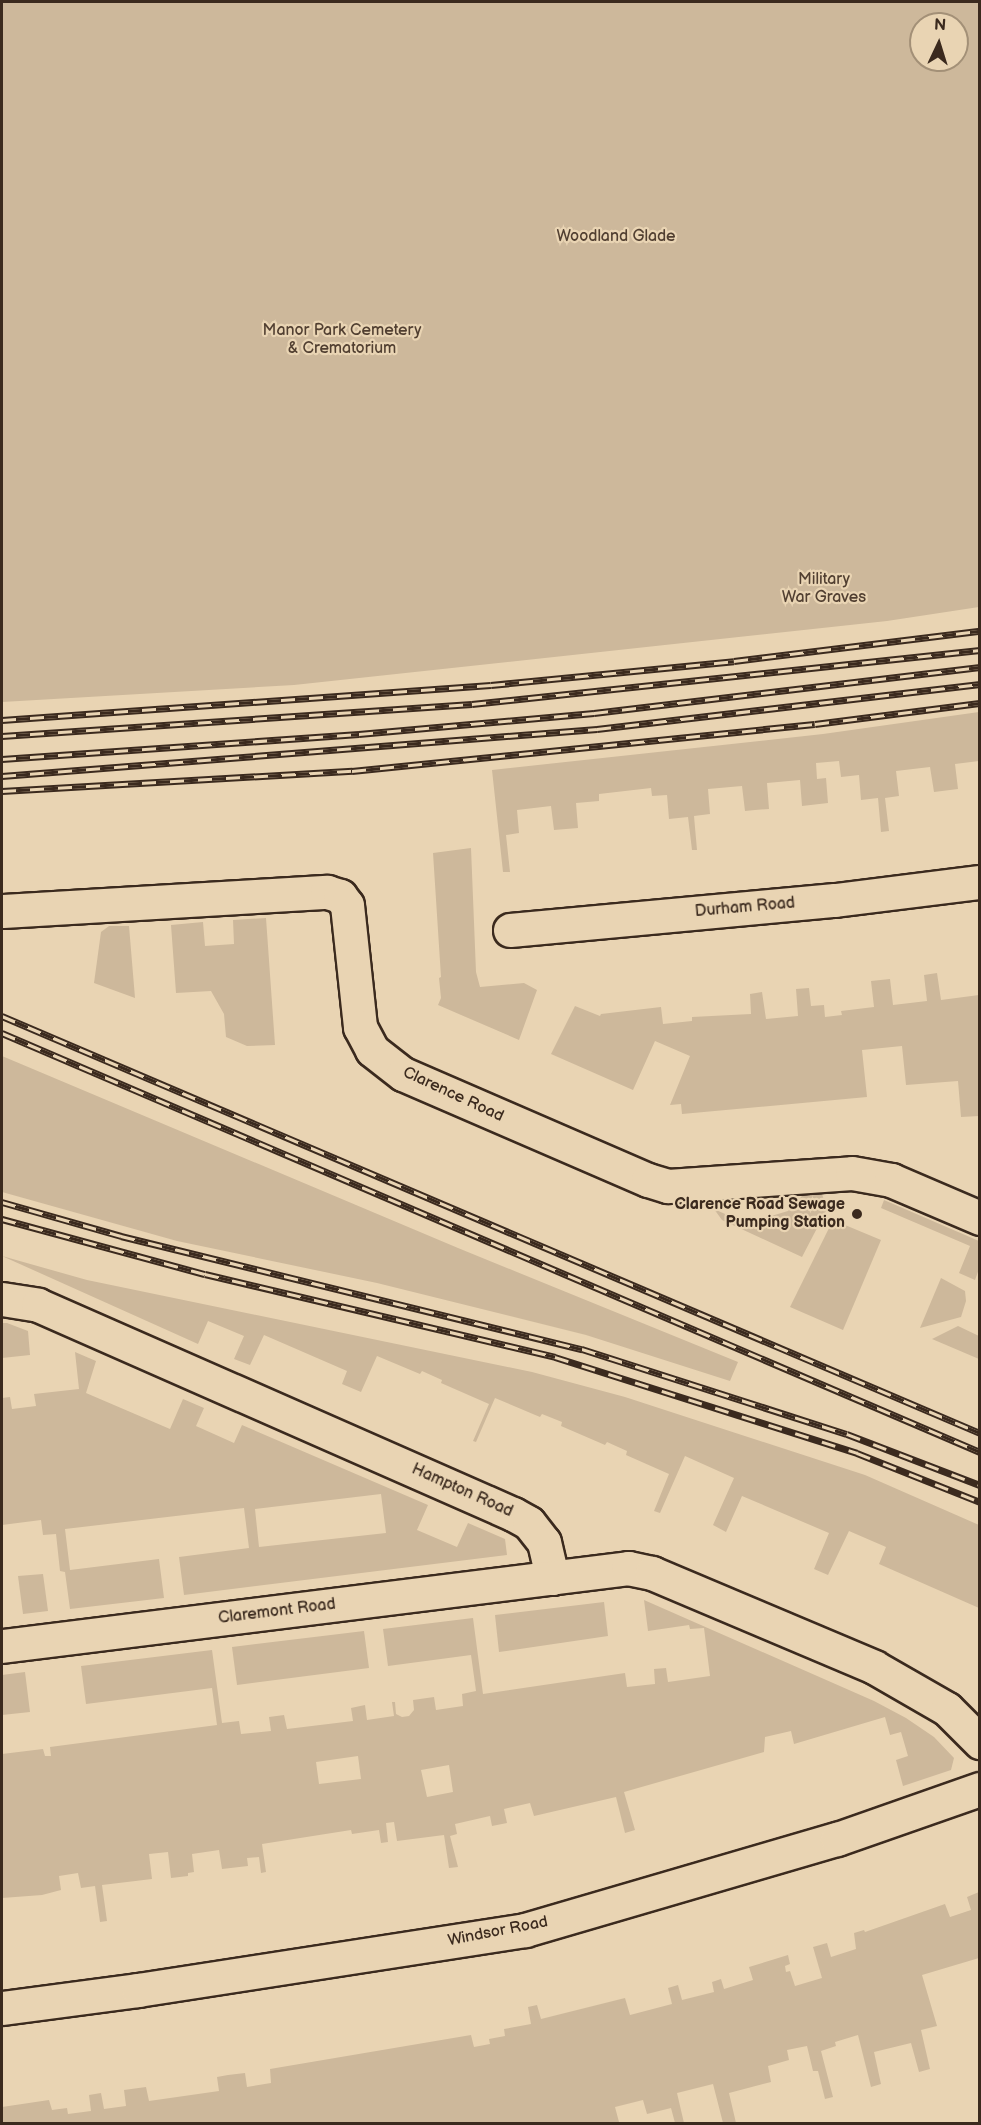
<!DOCTYPE html>
<style>
body{margin:0}
#map{position:relative;width:981px;height:2125px;overflow:hidden;background:#e9d4b3;font-family:"Balsamiq Sans",sans-serif}
div>[style]{position:absolute}
.green>*{inset:0;background:#cdb89b}
.roads{filter:drop-shadow(2px 0 #3b2a1e) drop-shadow(-2px 0 #3b2a1e) drop-shadow(0 2px #3b2a1e) drop-shadow(0 -2px #3b2a1e)}
.street>*{height:33px;margin:-16.5px;padding:0 16.5px;transform-origin:16.5px;border-radius:16.5px;background:#e9d4b3}
.rail>*{height:7px;margin-top:-3.5px;transform-origin:0;background:repeating-linear-gradient(90deg,#e9d4b3 0 14px,#3b2a1e 0 28px);box-sizing:border-box;border-block:2px solid #3b2a1e}
.dots>*{width:16px;height:16px;translate:-50% -50%;box-sizing:border-box;border:3px solid #e9d4b3;border-radius:50%}
span{translate:-50% -50%;white-space:nowrap;text-align:center;line-height:1.15;-webkit-text-stroke:4.5px #e9d4b3;paint-order:stroke}
.park-label{font-size:16px;color:#513f31}
.street-label{font-size:16px;color:#3b2a1e}
.poi-label{font-size:16px;color:#3b2a1e;font-weight:700}
.right{translate:-100% -50%;text-align:right}
.frame{position:absolute;inset:0;border:3px solid #3b2a1e;pointer-events:none}
.north{position:absolute;left:909px;top:12px;width:60px;height:60px;box-sizing:border-box;background:#e9d4b3;border:2px solid #a39077;border-radius:50%;rotate:4deg;font-size:16px;font-weight:700;line-height:24px;text-align:center;color:#3b2a1e}
.north::after{content:'';display:block;margin:auto;width:21px;height:27px;background:#3b2a1e;clip-path:polygon(50% 0,100% 100%,50% 72%,0 100%)}
</style>
<div id="map">
<div class="green">
<i style="clip-path:polygon(evenodd,2px 2px,979px 2px,979px 607px,887px 621px,294px 685px,2px 702px,2px 2px,921px 24px,957px 24px,957px 60px,921px 60px,921px 24px)"></i>
<i style="clip-path:polygon(979px 712px,979px 761px,955px 764px,958px 789px,934px 792px,930px 767px,896px 771px,899px 796px,885px 798px,889px 831px,881px 832px,878px 798px,861px 800px,859px 775px,841px 777px,839px 761px,816px 763px,817px 779px,826px 778px,828px 803px,802px 806px,800px 780px,767px 783px,769px 809px,755px 810px,745px 811px,742px 786px,708px 789px,710px 814px,694px 816px,697px 850px,692px 850px,688px 817px,669px 819px,667px 795px,652px 796px,651px 788px,599px 794px,599px 801px,576px 803px,578px 828px,554px 830px,551px 806px,517px 810px,519px 833px,506px 835px,510px 872px,503px 872px,492px 770px,823px 734px)"></i>
<i style="clip-path:polygon(471px 848px,476px 972px,480px 987px,524px 983px,537px 990px,519px 1040px,438px 1005px,441px 998px,439px 978px,441px 977px,433px 853px)"></i>
<i style="clip-path:polygon(266px 918px,275px 1045px,247px 1046px,226px 1037px,224px 1014px,211px 991px,176px 993px,171px 925px,203px 922px,205px 946px,234px 944px,233px 920px)"></i>
<i style="clip-path:polygon(109px 926px,129px 926px,135px 998px,94px 983px,101px 932px)"></i>
<i style="clip-path:polygon(937px 973px,941px 1000px,979px 995px,979px 1116px,961px 1117px,958px 1081px,906px 1085px,902px 1046px,862px 1050px,867px 1097px,682px 1114px,681px 1104px,670px 1105px,690px 1056px,655px 1041px,633px 1090px,551px 1054px,575px 1006px,600px 1016px,601px 1014px,661px 1007px,663px 1024px,692px 1021px,692px 1017px,751px 1014px,750px 994px,762px 992px,766px 1019px,798px 1016px,796px 989px,809px 988px,811px 1006px,824px 1005px,825px 1017px,842px 1015px,841px 1011px,874px 1007px,871px 981px,890px 979px,893px 1005px,927px 1001px,924px 975px)"></i>
<i style="clip-path:polygon(2px 1056px,458px 1248px,738px 1362px,730px 1381px,586px 1335px,377px 1283px,177px 1241px,2px 1192px)"></i>
<i style="clip-path:polygon(822px 1194px,827px 1209px,802px 1257px,722px 1220px,714px 1209px,734px 1218px,761px 1219px,788px 1211px,802px 1196px)"></i>
<i style="clip-path:polygon(884px 1200px,979px 1241px,979px 1269px,975px 1280px,959px 1273px,970px 1246px,881px 1208px)"></i>
<i style="clip-path:polygon(833px 1220px,881px 1240px,843px 1330px,790px 1307px)"></i>
<i style="clip-path:polygon(2px 1256px,87px 1280px,532px 1372px,625px 1397px,865px 1475px,979px 1525px,979px 1608px,879px 1564px,886px 1547px,849px 1531px,828px 1575px,814px 1569px,829px 1533px,742px 1496px,726px 1532px,713px 1525px,734px 1478px,685px 1456px,660px 1513px,654px 1511px,669px 1474px,626px 1455px,627px 1451px,607px 1442px,605px 1445px,561px 1426px,562px 1422px,542px 1414px,540px 1417px,495px 1398px,476px 1442px,473px 1441px,489px 1404px,441px 1383px,442px 1380px,422px 1371px,420px 1374px,377px 1356px,361px 1392px,342px 1384px,347px 1371px,264px 1335px,250px 1365px,234px 1359px,244px 1336px,208px 1321px,198px 1344px)"></i>
<i style="clip-path:polygon(941px 1278px,965px 1291px,966px 1301px,961px 1317px,920px 1328px)"></i>
<i style="clip-path:polygon(2px 1323px,7px 1323px,28px 1331px,30px 1355px,2px 1358px)"></i>
<i style="clip-path:polygon(958px 1326px,979px 1336px,979px 1359px,932px 1339px)"></i>
<i style="clip-path:polygon(evenodd,75px 1352px,96px 1361px,86px 1393px,170px 1429px,183px 1399px,204px 1408px,196px 1426px,234px 1443px,242px 1425px,428px 1505px,417px 1530px,457px 1547px,468px 1523px,505px 1539px,507px 1555px,184px 1595px,179px 1557px,249px 1548px,244px 1508px,65px 1529px,70px 1570px,159px 1559px,164px 1598px,70px 1609px,65px 1572px,60px 1571px,56px 1534px,43px 1535px,41px 1520px,2px 1525px,2px 1398px,10px 1397px,12px 1409px,36px 1406px,34px 1394px,79px 1389px,75px 1352px,381px 1494px,386px 1533px,259px 1547px,255px 1509px,381px 1494px)"></i>
<i style="clip-path:polygon(43px 1574px,48px 1611px,23px 1614px,18px 1576px)"></i>
<i style="clip-path:polygon(evenodd,644px 1600px,874px 1701px,906px 1718px,934px 1737px,954px 1758px,951px 1770px,903px 1786px,896px 1760px,908px 1756px,901px 1732px,890px 1735px,885px 1717px,794px 1744px,791px 1731px,765px 1737px,764px 1752px,624px 1792px,635px 1830px,625px 1833px,616px 1797px,534px 1816px,530px 1803px,504px 1809px,507px 1823px,492px 1826px,490px 1816px,455px 1824px,457px 1834px,450px 1836px,458px 1867px,449px 1868px,444px 1835px,397px 1841px,394px 1822px,386px 1823px,388px 1842px,381px 1843px,379px 1830px,352px 1834px,351px 1830px,262px 1844px,266px 1872px,261px 1873px,259px 1857px,247px 1858px,248px 1866px,222px 1869px,219px 1850px,192px 1854px,194px 1872px,188px 1873px,188px 1876px,171px 1878px,168px 1852px,149px 1854px,152px 1879px,102px 1885px,107px 1921px,100px 1922px,95px 1886px,81px 1888px,78px 1873px,59px 1876px,61px 1890px,42px 1895px,2px 1898px,2px 1754px,43px 1749px,45px 1756px,51px 1756px,50px 1747px,217px 1725px,212px 1688px,86px 1704px,81px 1666px,212px 1650px,222px 1723px,239px 1721px,241px 1734px,271px 1731px,269px 1717px,284px 1715px,287px 1729px,353px 1721px,351px 1708px,365px 1705px,367px 1720px,394px 1716px,392px 1702px,395px 1702px,396px 1714px,402px 1717px,409px 1716px,414px 1710px,413px 1700px,434px 1697px,436px 1710px,463px 1706px,462px 1694px,476px 1691px,471px 1655px,388px 1666px,383px 1629px,473px 1618px,483px 1694px,625px 1673px,627px 1687px,655px 1684px,654px 1669px,666px 1668px,668px 1682px,710px 1676px,704px 1628px,690px 1629px,689px 1625px,648px 1631px,644px 1600px,358px 1756px,361px 1779px,319px 1784px,316px 1762px,358px 1756px,644px 1600px,449px 1765px,453px 1792px,427px 1797px,421px 1770px,449px 1765px)"></i>
<i style="clip-path:polygon(604px 1602px,608px 1636px,499px 1652px,495px 1615px)"></i>
<i style="clip-path:polygon(364px 1631px,369px 1668px,237px 1685px,232px 1647px)"></i>
<i style="clip-path:polygon(25px 1672px,30px 1712px,2px 1715px,2px 1675px)"></i>
<i style="clip-path:polygon(979px 1892px,979px 1958px,922px 1975px,937px 2026px,921px 2030px,930px 2069px,919px 2072px,911px 2043px,874px 2052px,881px 2084px,871px 2087px,858px 2035px,835px 2042px,836px 2046px,821px 2051px,833px 2097px,825px 2099px,818px 2071px,813px 2071px,807px 2046px,787px 2050px,789px 2060px,768px 2066px,771px 2082px,729px 2093px,736px 2123px,723px 2123px,713px 2084px,677px 2093px,684px 2123px,675px 2123px,671px 2108px,647px 2114px,643px 2100px,615px 2107px,619px 2122px,613px 2124px,2px 2123px,2px 2107px,49px 2100px,52px 2110px,67px 2108px,68px 2114px,91px 2111px,89px 2095px,101px 2093px,104px 2109px,126px 2106px,124px 2090px,146px 2087px,149px 2101px,219px 2091px,217px 2077px,228px 2075px,245px 2073px,247px 2087px,271px 2083px,270px 2069px,471px 2035px,474px 2047px,490px 2044px,489px 2039px,505px 2036px,504px 2029px,531px 2024px,528px 2007px,537px 2005px,541px 2019px,625px 1998px,630px 2015px,672px 2004px,668px 1988px,678px 1985px,682px 2000px,714px 1992px,712px 1982px,721px 1979px,724px 1989px,753px 1980px,749px 1967px,788px 1955px,790px 1964px,785px 1966px,786px 1972px,790px 1971px,795px 1986px,822px 1978px,813px 1947px,827px 1943px,831px 1957px,856px 1949px,854px 1933px,864px 1930px,865px 1932px,945px 1904px,950px 1917px,971px 1910px,967px 1897px)"></i>
</div>
<div class="roads">
<div class="street">
<i style="left:3px;top:911px;width:325px;rotate:-3.4deg"></i>
<i style="left:327px;top:892px;width:14px;rotate:17deg"></i>
<i style="left:340px;top:896px;width:11px;rotate:52deg"></i>
<i style="left:347px;top:905px;width:123px;rotate:83.9deg"></i>
<i style="left:360px;top:1027px;width:26px;rotate:62deg"></i>
<i style="left:372px;top:1050px;width:39px;rotate:38deg"></i>
<i style="left:403px;top:1074px;width:267px;rotate:23.4deg"></i>
<i style="left:648px;top:1180px;width:21px;rotate:17deg"></i>
<i style="left:668px;top:1186px;width:184px;rotate:-4deg"></i>
<i style="left:852px;top:1173px;width:40px;rotate:10deg"></i>
<i style="left:891px;top:1180px;width:97px;rotate:23.1deg"></i>
<i style="left:510px;top:930px;width:326px;rotate:-5.3deg"></i>
<i style="left:835px;top:900px;width:146px;rotate:-7.1deg"></i>
<i style="left:2px;top:1299px;width:36px;rotate:9deg"></i>
<i style="left:38px;top:1305px;width:519px;rotate:23.75deg"></i>
<i style="left:513px;top:1514px;width:18px;rotate:29deg"></i>
<i style="left:529px;top:1523px;width:24px;rotate:52deg"></i>
<i style="left:544px;top:1542px;width:37px;rotate:77deg"></i>
<i style="left:2px;top:1646px;width:631px;rotate:-7.1deg"></i>
<i style="left:628px;top:1568px;width:25px;rotate:12deg"></i>
<i style="left:652px;top:1573px;width:241px;rotate:22.9deg"></i>
<i style="left:874px;top:1667px;width:84px;rotate:29.9deg"></i>
<i style="left:947px;top:1709px;width:47px;rotate:45deg"></i>
<i style="left:2px;top:2008px;width:137px;rotate:-7.5deg"></i>
<i style="left:138px;top:1990px;width:392px;rotate:-8.8deg"></i>
<i style="left:525px;top:1930px;width:325px;rotate:-16.3deg"></i>
<i style="left:837px;top:1839px;width:151px;rotate:-19.3deg"></i>
</div>
</div>
<div class="rail">
<i style="left:2px;top:720px;width:490px;rotate:-4.1deg"></i>
<i style="left:491px;top:685px;width:244px;rotate:-5.6deg"></i>
<i style="left:734px;top:661px;width:248px;rotate:-7deg"></i>
<i style="left:2px;top:736px;width:471px;rotate:-3.9deg"></i>
<i style="left:472px;top:704px;width:511px;rotate:-6.07deg"></i>
<i style="left:2px;top:759px;width:358px;rotate:-4deg"></i>
<i style="left:359px;top:734px;width:236px;rotate:-5.1deg"></i>
<i style="left:594px;top:713px;width:389px;rotate:-6.8deg"></i>
<i style="left:2px;top:776px;width:597px;rotate:-4.52deg"></i>
<i style="left:597px;top:729px;width:386px;rotate:-6.7deg"></i>
<i style="left:2px;top:791px;width:351px;rotate:-3.3deg"></i>
<i style="left:352px;top:771px;width:465px;rotate:-5.8deg"></i>
<i style="left:815px;top:724px;width:166px;rotate:-7.3deg"></i>
<i style="left:2px;top:1016px;width:1063px;rotate:23.09deg"></i>
<i style="left:2px;top:1033px;width:1064px;rotate:23.19deg"></i>
<i style="left:2px;top:1202px;width:124px;rotate:15.9deg"></i>
<i style="left:121px;top:1236px;width:475px;rotate:13.8deg"></i>
<i style="left:582px;top:1349px;width:278px;rotate:17.8deg"></i>
<i style="left:847px;top:1434px;width:142px;rotate:21deg"></i>
<i style="left:2px;top:1219px;width:210px;rotate:15.2deg"></i>
<i style="left:205px;top:1274px;width:360px;rotate:13.3deg"></i>
<i style="left:555px;top:1357px;width:317px;rotate:17.6deg"></i>
<i style="left:857px;top:1453px;width:132px;rotate:21.7deg"></i>
</div>
<div class="dots">
<i style="left:857px;top:1214px;background:#3b2a1e"></i>
</div>
<div class="park-label">
<span style="left:616px;top:237px">Woodland Glade</span>
<span style="left:342px;top:340px">Manor Park Cemetery<br>&amp; Crematorium</span>
<span style="left:824px;top:589px">Military<br>War Graves</span>
</div>
<div class="street-label">
<span style="left:745px;top:908px;rotate:-5deg">Durham Road</span>
<span style="left:453px;top:1095px;rotate:25deg">Clarence Road</span>
<span style="left:462px;top:1491px;rotate:24deg">Hampton Road</span>
<span style="left:277px;top:1612px;rotate:-7deg">Claremont Road</span>
<span style="left:498px;top:1932px;rotate:-11deg">Windsor Road</span>
</div>
<div class="poi-label">
<span class="right" style="left:845px;top:1214px">Clarence Road Sewage<br>Pumping Station</span>
</div>
<div class="frame"></div>
<div class="north">N</div>
</div>
